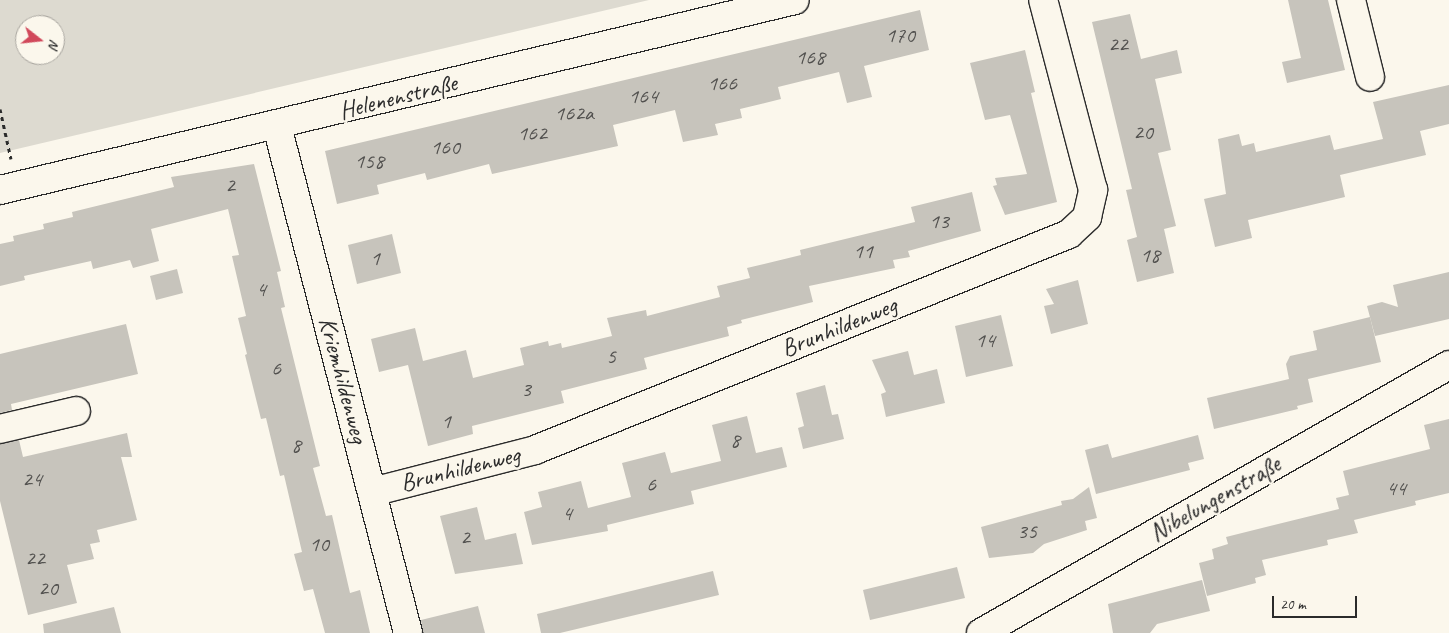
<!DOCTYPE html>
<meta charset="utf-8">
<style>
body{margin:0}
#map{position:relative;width:1449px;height:633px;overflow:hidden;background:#fbf7ec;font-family:Caveat,sans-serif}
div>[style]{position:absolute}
.green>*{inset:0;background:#dddad0}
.building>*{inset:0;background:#c7c4bc}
.path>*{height:3px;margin-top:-1.5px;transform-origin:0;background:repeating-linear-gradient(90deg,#2b2b2b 0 4px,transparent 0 8px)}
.roads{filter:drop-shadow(1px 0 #2b2b2b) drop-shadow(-1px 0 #2b2b2b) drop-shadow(0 1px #2b2b2b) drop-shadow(0 -1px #2b2b2b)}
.minor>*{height:28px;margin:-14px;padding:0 14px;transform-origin:14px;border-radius:14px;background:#fbf7ec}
span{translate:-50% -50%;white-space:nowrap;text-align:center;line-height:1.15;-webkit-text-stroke:5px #fbf7ec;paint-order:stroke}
.number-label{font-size:22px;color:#52514f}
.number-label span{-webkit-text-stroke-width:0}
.street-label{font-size:25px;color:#2b2b2b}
.north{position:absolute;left:15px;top:15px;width:50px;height:50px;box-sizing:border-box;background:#fbf7ec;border:1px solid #a8a59f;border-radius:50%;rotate:106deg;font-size:14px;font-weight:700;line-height:20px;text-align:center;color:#2b2b2b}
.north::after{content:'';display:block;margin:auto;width:18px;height:22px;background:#d1495b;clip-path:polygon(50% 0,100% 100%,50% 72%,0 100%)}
.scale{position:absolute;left:1272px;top:596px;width:85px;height:22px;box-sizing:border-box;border:2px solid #2b2b2b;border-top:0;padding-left:6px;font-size:15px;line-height:18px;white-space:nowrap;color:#2b2b2b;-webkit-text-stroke:4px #fbf7ec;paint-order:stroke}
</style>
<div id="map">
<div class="green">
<i style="clip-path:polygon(evenodd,0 0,649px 0,0 153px,0 0,25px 25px,55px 25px,55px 55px,25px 55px,25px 25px)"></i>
</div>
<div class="building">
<i style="clip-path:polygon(1288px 0,1328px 0,1345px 70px,1287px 83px,1282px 62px,1301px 58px)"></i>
<i style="clip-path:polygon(920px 10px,929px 50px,864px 66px,872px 97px,847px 103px,839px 72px,778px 87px,781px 99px,740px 109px,742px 118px,715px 124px,718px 135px,683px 142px,675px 110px,613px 125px,618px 146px,492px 174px,489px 164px,427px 180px,425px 173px,377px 185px,379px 194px,337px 204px,325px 151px)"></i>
<i style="clip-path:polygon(1130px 14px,1141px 59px,1177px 50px,1182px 73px,1155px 79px,1171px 150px,1158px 153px,1176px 226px,1164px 229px,1174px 273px,1137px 282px,1127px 240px,1137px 237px,1126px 190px,1132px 189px,1092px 22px)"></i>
<i style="clip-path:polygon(1025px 50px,1035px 92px,1031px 93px,1057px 202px,1005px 215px,993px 186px,997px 185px,995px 178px,1027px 174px,1010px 115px,985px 120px,970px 63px)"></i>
<i style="clip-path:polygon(1449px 85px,1449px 124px,1420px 131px,1426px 155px,1340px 175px,1345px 197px,1248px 220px,1252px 238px,1215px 247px,1204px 199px,1226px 194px,1218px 139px,1239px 134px,1242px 146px,1254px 143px,1256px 152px,1330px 135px,1334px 150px,1383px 139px,1373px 102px)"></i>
<i style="clip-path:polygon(254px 164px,281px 271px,277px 272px,285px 307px,281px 308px,320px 466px,313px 468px,326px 516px,332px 515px,350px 593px,360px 590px,370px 633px,325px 633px,313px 589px,304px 591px,294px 554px,302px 552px,284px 475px,280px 476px,266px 418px,261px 419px,245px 355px,247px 354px,238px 318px,246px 316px,232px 256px,239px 255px,228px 209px,151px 229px,159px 261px,133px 268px,130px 260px,93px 269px,91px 261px,24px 276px,25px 280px,0 286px,0 244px,14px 241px,13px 236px,44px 229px,43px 224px,73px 217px,72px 212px,174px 187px,171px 177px)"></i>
<i style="clip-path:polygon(972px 192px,981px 231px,908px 251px,910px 257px,893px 260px,895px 268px,809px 286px,813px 302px,741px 320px,742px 323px,727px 327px,729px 336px,644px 358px,647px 369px,561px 391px,564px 403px,472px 426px,473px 434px,428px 446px,408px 365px,379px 372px,371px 339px,415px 328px,423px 361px,466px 350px,473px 378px,524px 365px,520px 348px,548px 341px,549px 346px,561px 343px,562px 348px,612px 336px,607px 318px,646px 310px,647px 316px,720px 297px,717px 286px,750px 278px,747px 268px,801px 255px,800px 250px,915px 222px,911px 207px)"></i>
<i style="clip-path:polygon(392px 234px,401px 273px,357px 284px,348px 245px)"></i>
<i style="clip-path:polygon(177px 269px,183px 293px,156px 300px,150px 276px)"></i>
<i style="clip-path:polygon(1449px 272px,1449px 319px,1375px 336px,1367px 306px,1382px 302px,1398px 307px,1393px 285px)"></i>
<i style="clip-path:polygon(1078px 280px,1088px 324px,1051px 334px,1044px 306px,1054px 304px,1046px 289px)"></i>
<i style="clip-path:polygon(1001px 315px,1013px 366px,966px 377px,955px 326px)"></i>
<i style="clip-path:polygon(1370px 317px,1381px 362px,1308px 379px,1313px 402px,1297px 406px,1298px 409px,1214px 429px,1207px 398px,1289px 379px,1286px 364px,1290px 356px,1317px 350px,1313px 331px)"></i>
<i style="clip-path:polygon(126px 324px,138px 374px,11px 404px,12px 410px,0 413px,0 354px)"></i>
<i style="clip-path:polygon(908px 351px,914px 375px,937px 369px,945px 403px,886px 417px,881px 394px,886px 392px,872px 360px)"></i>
<i style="clip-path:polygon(825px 385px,832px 415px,838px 414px,844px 439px,803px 449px,798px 428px,804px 426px,796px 393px)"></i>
<i style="clip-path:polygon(747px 416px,756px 453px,782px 447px,787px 467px,691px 491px,694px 504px,607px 525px,608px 531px,532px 545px,524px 512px,542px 507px,538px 492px,581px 481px,588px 508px,631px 497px,622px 463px,665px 452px,671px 473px,721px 461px,712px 425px)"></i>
<i style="clip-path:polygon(1449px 419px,1449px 493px,1415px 501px,1416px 505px,1354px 520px,1358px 533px,1327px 540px,1328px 545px,1262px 560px,1266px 575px,1255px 578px,1256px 583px,1207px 596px,1199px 563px,1214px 559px,1212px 549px,1228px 544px,1226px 537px,1339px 509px,1336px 498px,1349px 495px,1343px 471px,1430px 449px,1424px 425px)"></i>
<i style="clip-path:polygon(127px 433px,132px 457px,121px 457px,137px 520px,97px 530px,100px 542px,90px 544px,94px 559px,67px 565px,77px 603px,28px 615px,0 501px,0 444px,19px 440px,23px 457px)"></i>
<i style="clip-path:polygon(1198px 435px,1204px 459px,1188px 463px,1190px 470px,1096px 494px,1085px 450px,1108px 444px,1112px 458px)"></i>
<i style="clip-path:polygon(1089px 487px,1097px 518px,1085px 521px,1087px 530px,1044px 544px,1033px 553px,989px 558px,981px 527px,1062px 505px,1061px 501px,1073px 499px)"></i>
<i style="clip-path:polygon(477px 507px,485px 540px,516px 533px,523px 564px,455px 574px,440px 516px)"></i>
<i style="clip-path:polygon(957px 567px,965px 598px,870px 620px,863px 590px)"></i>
<i style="clip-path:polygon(713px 571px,719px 595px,560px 633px,541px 633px,537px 614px)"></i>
<i style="clip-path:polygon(1202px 580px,1210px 611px,1157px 624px,1150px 633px,1113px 633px,1108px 604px)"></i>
<i style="clip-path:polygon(478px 606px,485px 633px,423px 633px,421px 620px)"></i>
<i style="clip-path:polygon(114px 607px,121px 633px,44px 633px,43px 624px)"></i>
</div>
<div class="path">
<i style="left:0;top:109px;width:51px;rotate:77.6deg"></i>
</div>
<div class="roads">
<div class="minor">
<i style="left:1351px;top:0;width:79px;rotate:76.1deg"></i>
<i style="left:277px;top:126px;width:524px;rotate:75.51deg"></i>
<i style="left:0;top:190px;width:817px;rotate:-13.44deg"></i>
<i style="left:0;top:429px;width:78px;rotate:-13.3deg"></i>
<i style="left:372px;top:492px;width:168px;rotate:-14.4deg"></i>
<i style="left:535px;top:450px;width:576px;rotate:-22.02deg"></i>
<i style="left:1069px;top:234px;width:25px;rotate:-43deg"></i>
<i style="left:1087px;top:217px;width:28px;rotate:-77deg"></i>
<i style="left:1093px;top:190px;width:196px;rotate:-104.7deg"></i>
<i style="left:981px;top:633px;width:539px;rotate:-29.8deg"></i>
</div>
</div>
<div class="number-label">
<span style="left:900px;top:36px">170</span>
<span style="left:1118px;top:45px">22</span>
<span style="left:810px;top:58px">168</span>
<span style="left:722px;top:84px">166</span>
<span style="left:643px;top:97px">164</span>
<span style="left:574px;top:114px">162a</span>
<span style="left:1143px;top:133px">20</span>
<span style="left:532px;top:134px">162</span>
<span style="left:445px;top:148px">160</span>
<span style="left:369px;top:162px">158</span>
<span style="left:230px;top:186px">2</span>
<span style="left:939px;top:222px">13</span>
<span style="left:863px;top:252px">11</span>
<span style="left:1150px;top:256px">18</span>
<span style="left:375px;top:259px">1</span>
<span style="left:261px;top:290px">4</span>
<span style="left:985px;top:341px">14</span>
<span style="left:611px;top:357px">5</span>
<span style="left:276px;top:369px">6</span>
<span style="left:526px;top:390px">3</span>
<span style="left:446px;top:422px">1</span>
<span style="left:735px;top:441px">8</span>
<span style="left:296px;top:446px">8</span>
<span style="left:32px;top:480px">24</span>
<span style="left:651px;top:485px">6</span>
<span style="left:1396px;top:489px">44</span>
<span style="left:567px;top:514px">4</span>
<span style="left:1027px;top:532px">35</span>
<span style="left:465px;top:538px">2</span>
<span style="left:319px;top:545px">10</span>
<span style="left:35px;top:559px">22</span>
<span style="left:48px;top:589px">20</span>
</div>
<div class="street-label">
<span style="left:398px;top:97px;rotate:-14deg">Helenenstraße</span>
<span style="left:839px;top:327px;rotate:-22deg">Brunhildenweg</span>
<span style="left:343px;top:380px;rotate:75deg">Kriemhildenweg</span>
<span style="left:460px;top:469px;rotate:-14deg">Brunhildenweg</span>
<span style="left:1215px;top:499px;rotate:-30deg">Nibelungenstraße</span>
</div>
<div class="north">N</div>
<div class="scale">20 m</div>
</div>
